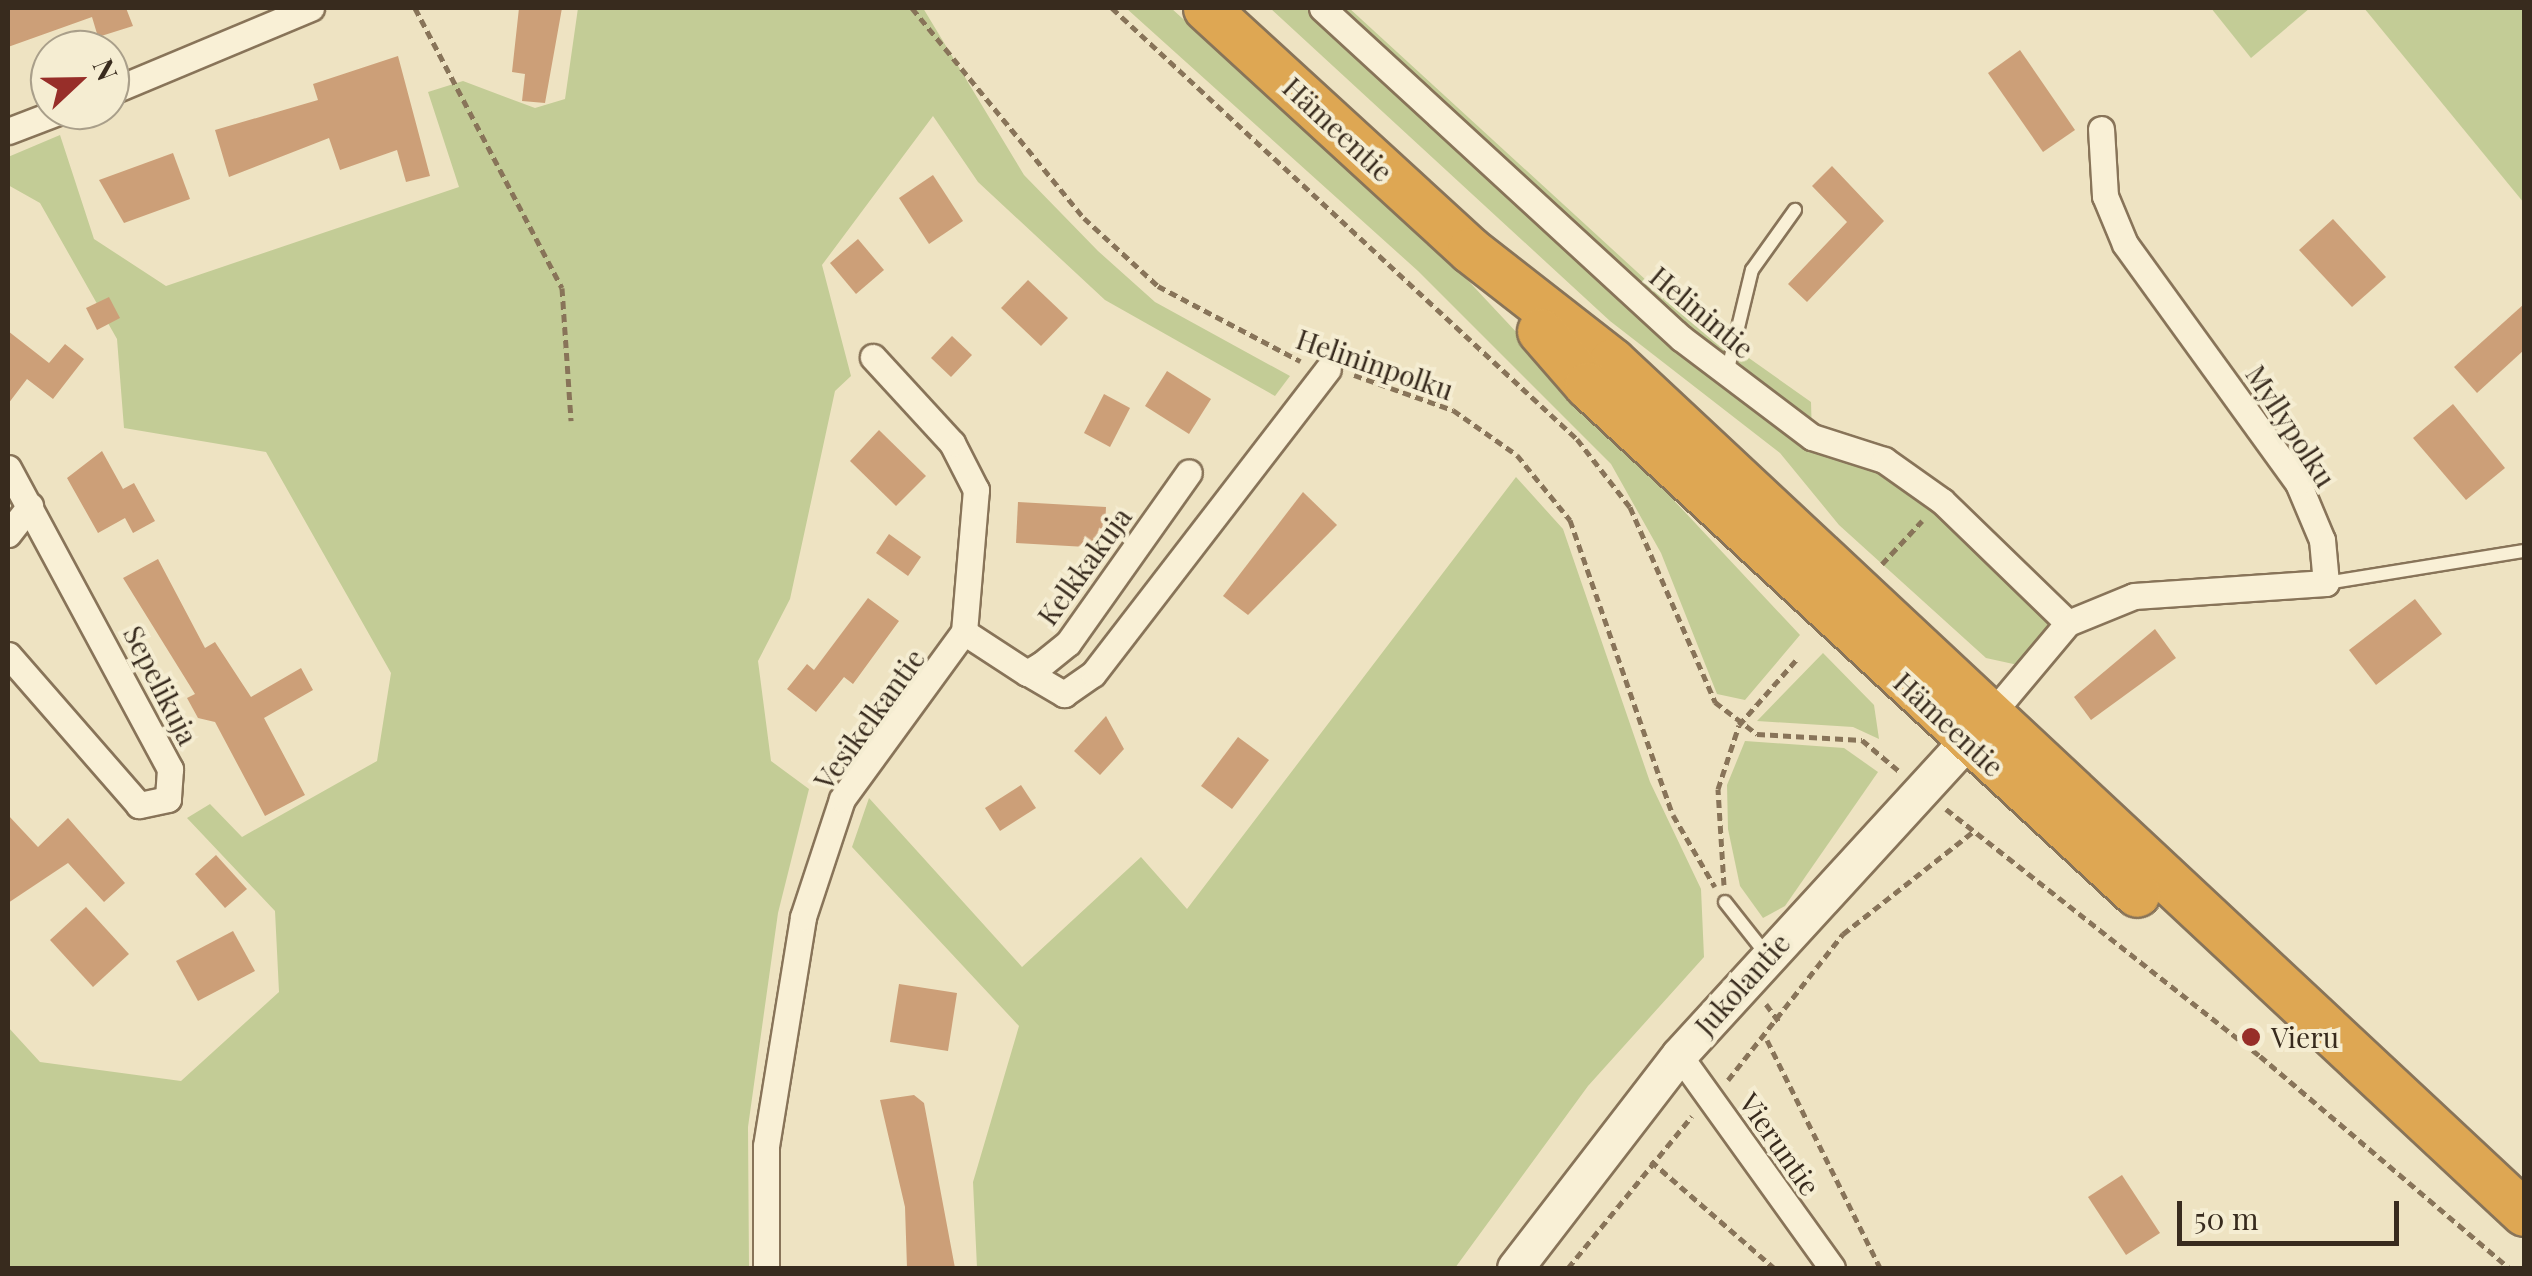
<!DOCTYPE html>
<meta charset="utf-8">
<style>
body{margin:0}
#map{position:relative;width:2532px;height:1276px;overflow:hidden;background:#eee3c2;font-family:"Playfair Display",serif}
div>[style]{position:absolute}
.green>*{inset:0;background:#c3cc96}
.building>*{inset:0;background:#cc9f78}
.path>*{height:5px;margin-top:-2.5px;transform-origin:0;background:repeating-linear-gradient(90deg,#887459 0 8px,transparent 0 13px)}
.roads{filter:drop-shadow(2px 0 #887459) drop-shadow(-2px 0 #887459) drop-shadow(0 2px #887459) drop-shadow(0 -2px #887459)}
.lane>*{height:12px;margin:-6px;padding:0 6px;transform-origin:6px;border-radius:6px;background:#f9f0d6}
.street>*{height:25px;margin:-12.5px;padding:0 12.5px;transform-origin:12.5px;border-radius:12.5px;background:#f9f0d6}
.secondary>*{height:35px;margin:-17.5px;padding:0 17.5px;transform-origin:17.5px;border-radius:17.5px;background:#f9f0d6}
.highway>*{height:45px;margin:-22.5px;padding:0 22.5px;transform-origin:22.5px;border-radius:22.5px;background:#dea753}
.dots>*{width:28px;height:28px;translate:-50% -50%;box-sizing:border-box;border:5px solid #f5edd2;border-radius:50%}
span{translate:-50% -50%;white-space:nowrap;text-align:center;line-height:1.15;-webkit-text-stroke:8px #f5edd2;paint-order:stroke}
.street-label{font-size:28px;color:#382b1e}
.poi-label{font-size:28px;color:#382b1e}
.left{translate:0 -50%;text-align:left}
.frame{position:absolute;inset:0;border:10px solid #382b1e;pointer-events:none}
.north{position:absolute;left:30px;top:30px;width:100px;height:100px;box-sizing:border-box;background:#f5edd2;border:2px solid #a99f8a;border-radius:50%;rotate:68deg;font-size:28px;font-weight:700;line-height:40px;text-align:center;color:#382b1e}
.north::after{content:'';display:block;margin:auto;width:35px;height:45px;background:#972e29;clip-path:polygon(50% 0,100% 100%,50% 72%,0 100%)}
.scale{position:absolute;left:2177px;top:1201px;width:222px;height:45px;box-sizing:border-box;border:5px solid #382b1e;border-top:0;padding-left:12px;font-size:30px;line-height:35px;white-space:nowrap;color:#382b1e;-webkit-text-stroke:8px #f5edd2;paint-order:stroke}
</style>
<div id="map">
<div class="green">
<i style="clip-path:polygon(578px 8px,923px 8px,1024px 175px,1098px 251px,1155px 302px,1290px 376px,1275px 396px,1105px 300px,978px 182px,933px 116px,822px 265px,851px 376px,835px 391px,790px 599px,758px 661px,771px 761px,809px 789px,778px 913px,748px 1127px,749px 1268px,8px 1268px,8px 1027px,40px 1062px,181px 1081px,279px 992px,275px 911px,187px 818px,210px 804px,242px 837px,377px 761px,391px 673px,266px 452px,124px 428px,117px 339px,40px 203px,8px 185px,8px 157px,60px 135px,94px 239px,166px 286px,459px 187px,428px 92px,463px 81px,535px 108px,565px 99px)"></i>
<i style="clip-path:polygon(1126px 8px,1171px 8px,1446px 257px,1800px 635px,1745px 700px,1717px 694px,1661px 553px,1611px 464px,1418px 271px)"></i>
<i style="clip-path:polygon(1270px 8px,1349px 8px,1671px 303px,1811px 402px,1812px 437px,1942px 501px,2068px 623px,2027px 667px,1986px 658px,1839px 525px,1780px 453px,1610px 321px)"></i>
<i style="clip-path:polygon(2211px 8px,2310px 8px,2251px 58px)"></i>
<i style="clip-path:polygon(2364px 8px,2524px 8px,2524px 203px)"></i>
<i style="clip-path:polygon(1516px 477px,1563px 529px,1650px 782px,1701px 889px,1704px 957px,1588px 1086px,1455px 1268px,977px 1268px,973px 1182px,1019px 1026px,852px 847px,869px 798px,1022px 967px,1141px 857px,1187px 909px)"></i>
<i style="clip-path:polygon(1823px 653px,1874px 705px,1879px 739px,1853px 727px,1757px 721px)"></i>
<i style="clip-path:polygon(1745px 741px,1844px 748px,1878px 772px,1785px 906px,1763px 918px,1740px 886px,1728px 829px,1727px 785px)"></i>
</div>
<div class="building">
<i style="clip-path:polygon(8px 8px,126px 8px,133px 26px,98px 37px,92px 17px,8px 47px)"></i>
<i style="clip-path:polygon(519px 8px,562px 8px,545px 103px,522px 101px,525px 74px,512px 72px)"></i>
<i style="clip-path:polygon(2020px 50px,2075px 130px,2043px 152px,1988px 73px)"></i>
<i style="clip-path:polygon(398px 56px,430px 176px,406px 182px,397px 150px,340px 170px,329px 138px,229px 177px,215px 130px,318px 100px,313px 84px)"></i>
<i style="clip-path:polygon(173px 153px,190px 199px,124px 223px,99px 180px)"></i>
<i style="clip-path:polygon(1832px 166px,1884px 221px,1807px 302px,1788px 284px,1847px 222px,1812px 186px)"></i>
<i style="clip-path:polygon(933px 175px,963px 221px,929px 244px,899px 198px)"></i>
<i style="clip-path:polygon(2333px 219px,2386px 277px,2352px 307px,2299px 250px)"></i>
<i style="clip-path:polygon(858px 239px,884px 270px,856px 294px,830px 263px)"></i>
<i style="clip-path:polygon(1028px 280px,1068px 318px,1041px 346px,1001px 308px)"></i>
<i style="clip-path:polygon(109px 297px,120px 318px,97px 330px,86px 308px)"></i>
<i style="clip-path:polygon(2524px 304px,2524px 350px,2477px 393px,2454px 367px)"></i>
<i style="clip-path:polygon(8px 331px,49px 363px,65px 344px,84px 359px,53px 399px,27px 379px,8px 404px)"></i>
<i style="clip-path:polygon(952px 336px,972px 355px,951px 377px,931px 358px)"></i>
<i style="clip-path:polygon(1167px 371px,1211px 399px,1189px 434px,1145px 406px)"></i>
<i style="clip-path:polygon(1104px 394px,1130px 408px,1110px 447px,1084px 433px)"></i>
<i style="clip-path:polygon(2453px 404px,2505px 468px,2466px 500px,2413px 438px)"></i>
<i style="clip-path:polygon(879px 430px,926px 476px,896px 506px,850px 461px)"></i>
<i style="clip-path:polygon(102px 451px,123px 489px,134px 483px,155px 521px,133px 533px,125px 518px,98px 533px,67px 478px)"></i>
<i style="clip-path:polygon(1303px 492px,1337px 525px,1248px 615px,1223px 596px)"></i>
<i style="clip-path:polygon(1018px 502px,1106px 507px,1104px 548px,1016px 543px)"></i>
<i style="clip-path:polygon(889px 534px,921px 557px,908px 576px,876px 553px)"></i>
<i style="clip-path:polygon(158px 559px,205px 648px,215px 642px,251px 697px,301px 668px,313px 690px,264px 718px,305px 795px,265px 816px,215px 722px,198px 718px,187px 698px,195px 694px,123px 578px)"></i>
<i style="clip-path:polygon(868px 598px,899px 621px,853px 684px,844px 677px,816px 712px,787px 689px,807px 664px,814px 670px)"></i>
<i style="clip-path:polygon(2415px 599px,2442px 634px,2376px 685px,2349px 650px)"></i>
<i style="clip-path:polygon(2155px 629px,2176px 658px,2091px 720px,2074px 697px)"></i>
<i style="clip-path:polygon(1106px 716px,1124px 749px,1100px 775px,1074px 751px)"></i>
<i style="clip-path:polygon(1238px 737px,1269px 760px,1232px 809px,1201px 786px)"></i>
<i style="clip-path:polygon(1021px 785px,1036px 808px,1000px 831px,985px 808px)"></i>
<i style="clip-path:polygon(8px 815px,38px 847px,68px 818px,125px 883px,104px 902px,68px 863px,8px 903px)"></i>
<i style="clip-path:polygon(216px 855px,247px 889px,225px 908px,195px 874px)"></i>
<i style="clip-path:polygon(86px 907px,129px 954px,93px 987px,50px 940px)"></i>
<i style="clip-path:polygon(233px 931px,255px 971px,198px 1001px,176px 961px)"></i>
<i style="clip-path:polygon(899px 984px,957px 993px,948px 1051px,890px 1042px)"></i>
<i style="clip-path:polygon(914px 1095px,924px 1103px,955px 1268px,907px 1268px,905px 1207px,880px 1100px)"></i>
<i style="clip-path:polygon(2122px 1175px,2160px 1233px,2126px 1255px,2088px 1197px)"></i>
</div>
<div class="path">
<i style="left:415px;top:8px;width:316px;rotate:62.3deg"></i>
<i style="left:562px;top:288px;width:133px;rotate:86.1deg"></i>
<i style="left:912px;top:8px;width:271px;rotate:50.7deg"></i>
<i style="left:1084px;top:218px;width:100px;rotate:42.6deg"></i>
<i style="left:1158px;top:286px;width:161px;rotate:27.8deg"></i>
<i style="left:1112px;top:8px;width:634px;rotate:42.83deg"></i>
<i style="left:1577px;top:439px;width:86px;rotate:52.1deg"></i>
<i style="left:1630px;top:507px;width:213px;rotate:66.4deg"></i>
<i style="left:1715px;top:702px;width:53px;rotate:37.3deg"></i>
<i style="left:1757px;top:734px;width:105px;rotate:3.3deg"></i>
<i style="left:1862px;top:740px;width:48px;rotate:40deg"></i>
<i style="left:1354px;top:375px;width:105px;rotate:19.5deg"></i>
<i style="left:1453px;top:410px;width:78px;rotate:35.1deg"></i>
<i style="left:1517px;top:455px;width:84px;rotate:50.8deg"></i>
<i style="left:1570px;top:520px;width:312px;rotate:70.8deg"></i>
<i style="left:1673px;top:815px;width:83px;rotate:59.7deg"></i>
<i style="left:1882px;top:564px;width:59px;rotate:-47.1deg"></i>
<i style="left:1946px;top:809px;width:400px;rotate:38.2deg"></i>
<i style="left:2260px;top:1056px;width:327px;rotate:40.4deg"></i>
<i style="left:1724px;top:885px;width:96px;rotate:-93.6deg"></i>
<i style="left:1718px;top:789px;width:67px;rotate:-71.8deg"></i>
<i style="left:1739px;top:725px;width:88px;rotate:-48.7deg"></i>
<i style="left:1766px;top:1004px;width:22px;rotate:54deg"></i>
<i style="left:1767px;top:1040px;width:254px;rotate:63.6deg"></i>
<i style="left:1728px;top:1080px;width:186px;rotate:-51.8deg"></i>
<i style="left:1843px;top:934px;width:167px;rotate:-38.2deg"></i>
<i style="left:1651px;top:1161px;width:163px;rotate:41deg"></i>
<i style="left:1568px;top:1268px;width:196px;rotate:-50.8deg"></i>
</div>
<div class="roads">
<div class="lane">
<i style="left:1727px;top:373px;width:106px;rotate:-76.4deg"></i>
<i style="left:1752px;top:270px;width:74px;rotate:-54.4deg"></i>
<i style="left:2326px;top:583px;width:201px;rotate:-9.2deg"></i>
<i style="left:1725px;top:902px;width:66px;rotate:51.7deg"></i>
</div>
<div class="street">
<i style="left:1322px;top:8px;width:488px;rotate:42.6deg"></i>
<i style="left:1681px;top:338px;width:164px;rotate:37.1deg"></i>
<i style="left:1812px;top:437px;width:76px;rotate:17.7deg"></i>
<i style="left:1884px;top:460px;width:71px;rotate:35.3deg"></i>
<i style="left:1942px;top:501px;width:175px;rotate:44.1deg"></i>
<i style="left:110px;top:92px;width:218px;rotate:-22.7deg"></i>
<i style="left:8px;top:131px;width:59px;rotate:-20.9deg"></i>
<i style="left:8px;top:468px;width:342px;rotate:61.7deg"></i>
<i style="left:170px;top:769px;width:30px;rotate:94deg"></i>
<i style="left:168px;top:799px;width:30px;rotate:168deg"></i>
<i style="left:139px;top:805px;width:199px;rotate:-131.1deg"></i>
<i style="left:8px;top:534px;width:36px;rotate:-52deg"></i>
<i style="left:964px;top:632px;width:75px;rotate:33.1deg"></i>
<i style="left:1027px;top:673px;width:17px;rotate:-31deg"></i>
<i style="left:1042px;top:664px;width:33px;rotate:-39deg"></i>
<i style="left:1068px;top:643px;width:209px;rotate:-54.7deg"></i>
<i style="left:1028px;top:673px;width:42px;rotate:30.3deg"></i>
<i style="left:1064px;top:694px;width:35px;rotate:-35deg"></i>
<i style="left:1093px;top:674px;width:385px;rotate:-52.4deg"></i>
<i style="left:1989px;top:717px;width:123px;rotate:-50deg"></i>
<i style="left:2068px;top:623px;width:71px;rotate:-22.2deg"></i>
<i style="left:2134px;top:596px;width:192px;rotate:-3.9deg"></i>
<i style="left:2326px;top:583px;width:43px;rotate:-95.3deg"></i>
<i style="left:2322px;top:540px;width:62px;rotate:-112.8deg"></i>
<i style="left:2298px;top:483px;width:295px;rotate:-125.9deg"></i>
<i style="left:2125px;top:244px;width:52px;rotate:-112.6deg"></i>
<i style="left:2105px;top:196px;width:67px;rotate:-93.4deg"></i>
<i style="left:1679px;top:1055px;width:262px;rotate:54.3deg"></i>
<i style="left:766px;top:1268px;width:122px;rotate:-90deg"></i>
<i style="left:766px;top:1146px;width:232px;rotate:-80.8deg"></i>
<i style="left:803px;top:917px;width:124px;rotate:-71.7deg"></i>
<i style="left:842px;top:799px;width:207px;rotate:-53.9deg"></i>
<i style="left:964px;top:632px;width:143px;rotate:-85.2deg"></i>
<i style="left:976px;top:490px;width:53px;rotate:-117.1deg"></i>
<i style="left:952px;top:443px;width:117px;rotate:-132.6deg"></i>
</div>
<div class="secondary">
<i style="left:1515px;top:1268px;width:269px;rotate:-52.4deg"></i>
<i style="left:1679px;top:1055px;width:454px;rotate:-47.5deg"></i>
</div>
<div class="highway">
<i style="left:1206px;top:8px;width:358px;rotate:42.5deg"></i>
<i style="left:1470px;top:250px;width:180px;rotate:38deg"></i>
<i style="left:1612px;top:361px;width:1248px;rotate:43.05deg"></i>
<i style="left:1540px;top:331px;width:72px;rotate:49deg"></i>
<i style="left:1587px;top:385px;width:749px;rotate:42.78deg"></i>
</div>
</div>
<div class="dots">
<i style="left:2251px;top:1037px;background:#972e29"></i>
</div>
<div class="street-label">
<span style="left:1338px;top:129px;rotate:43deg">Hämeentie</span>
<span style="left:1702px;top:312px;rotate:40deg">Helinintie</span>
<span style="left:1375px;top:364px;rotate:19deg">Helininpolku</span>
<span style="left:2291px;top:426px;rotate:57deg">Myllypolku</span>
<span style="left:1084px;top:566px;rotate:-54deg">Kelkkakuja</span>
<span style="left:161px;top:685px;rotate:63deg">Sepelikuja</span>
<span style="left:869px;top:719px;rotate:-54deg">Vesikelkantie</span>
<span style="left:1949px;top:724px;rotate:43deg">Hämeentie</span>
<span style="left:1742px;top:984px;rotate:-48deg">Jukolantie</span>
<span style="left:1780px;top:1144px;rotate:55deg">Vieruntie</span>
</div>
<div class="poi-label">
<span class="left" style="left:2271px;top:1037px">Vieru</span>
</div>
<div class="frame"></div>
<div class="north">N</div>
<div class="scale">50 m</div>
</div>
